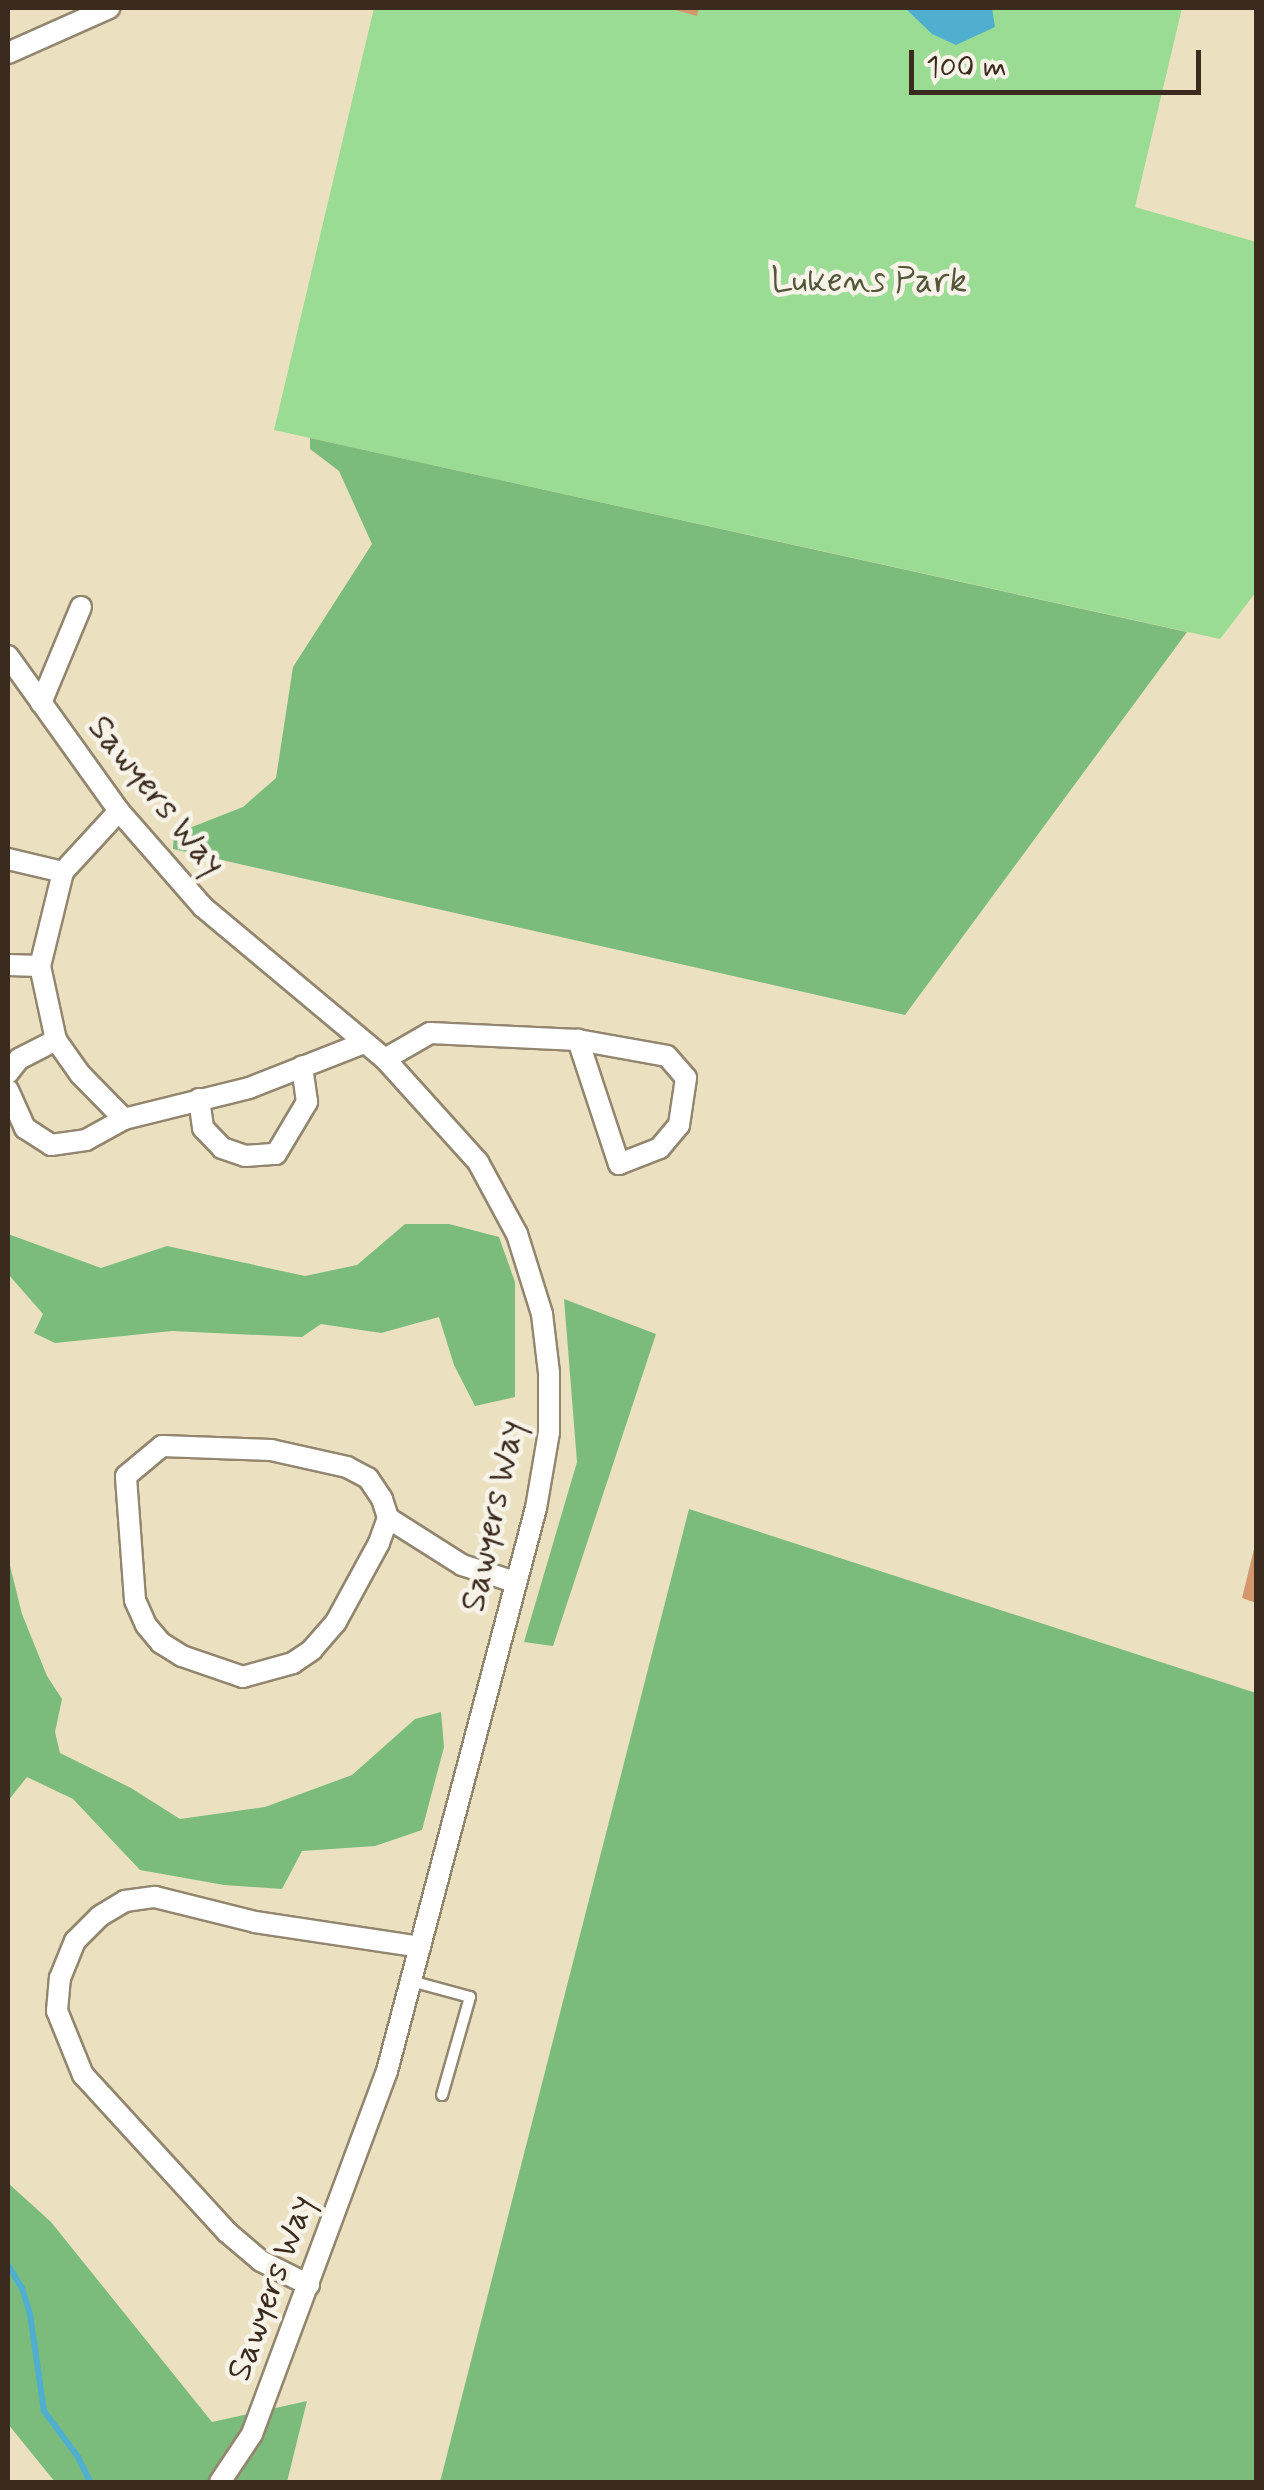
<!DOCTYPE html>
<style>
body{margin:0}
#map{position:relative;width:1264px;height:2490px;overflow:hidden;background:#ebe1c0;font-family:Mynerve,sans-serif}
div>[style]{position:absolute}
.green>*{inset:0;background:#9adc93}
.forest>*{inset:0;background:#7bbc7d}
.water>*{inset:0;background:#50aecf}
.stream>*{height:6px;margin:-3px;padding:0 3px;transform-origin:3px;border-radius:3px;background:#50aecf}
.building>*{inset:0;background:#d3976f}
.roads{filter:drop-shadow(2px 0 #93866f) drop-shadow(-2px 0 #93866f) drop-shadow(0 2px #93866f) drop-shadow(0 -2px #93866f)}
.lane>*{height:10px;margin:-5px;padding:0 5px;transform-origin:5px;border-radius:5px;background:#fff}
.street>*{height:20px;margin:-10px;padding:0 10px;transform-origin:10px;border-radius:10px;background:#fff}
span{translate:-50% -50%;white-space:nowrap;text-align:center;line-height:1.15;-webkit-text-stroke:9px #f7f3e8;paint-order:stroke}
.park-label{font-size:35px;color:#53563b}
.street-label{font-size:35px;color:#3b2a1e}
.frame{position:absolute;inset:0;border:10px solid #3b2a1e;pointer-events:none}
.scale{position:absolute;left:909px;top:50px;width:292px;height:45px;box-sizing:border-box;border:5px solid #3b2a1e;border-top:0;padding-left:12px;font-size:30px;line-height:35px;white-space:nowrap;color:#3b2a1e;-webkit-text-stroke:8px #f7f3e8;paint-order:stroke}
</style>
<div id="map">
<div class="green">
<i style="clip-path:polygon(374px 8px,1182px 8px,1135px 207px,1256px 242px,1256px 592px,1220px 639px,274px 430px)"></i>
</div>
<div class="forest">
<i style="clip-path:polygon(310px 438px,1187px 632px,905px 1015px,173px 849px,174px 834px,243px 807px,276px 778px,293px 667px,372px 544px,339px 471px,310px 449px)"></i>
<i style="clip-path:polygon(405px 1224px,449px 1224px,499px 1237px,515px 1282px,515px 1397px,475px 1406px,454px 1365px,439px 1317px,381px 1333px,321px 1324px,302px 1337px,172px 1331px,55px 1343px,34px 1333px,43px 1314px,8px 1274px,8px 1234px,101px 1268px,167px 1246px,305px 1276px,357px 1265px)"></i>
<i style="clip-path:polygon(564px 1299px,656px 1334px,553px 1646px,524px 1642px,577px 1462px)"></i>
<i style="clip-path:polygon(689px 1509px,1256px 1693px,1256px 2482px,440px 2482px)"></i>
<i style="clip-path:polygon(8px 1558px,22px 1614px,47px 1676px,62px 1699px,55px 1732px,60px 1753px,131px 1788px,180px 1819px,265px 1807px,352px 1775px,415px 1719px,441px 1712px,444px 1747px,422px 1830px,375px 1846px,302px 1851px,282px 1889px,224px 1885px,140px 1870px,73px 1799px,27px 1777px,8px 1801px)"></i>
<i style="clip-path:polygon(8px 2183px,51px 2222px,212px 2422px,307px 2401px,287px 2482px,55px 2482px,8px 2424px)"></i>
</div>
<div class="water">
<i style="clip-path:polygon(905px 8px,992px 8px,995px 27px,956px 45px,932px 34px)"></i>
</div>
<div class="stream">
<i style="left:8px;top:2265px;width:27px;rotate:59deg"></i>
<i style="left:22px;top:2288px;width:27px;rotate:73deg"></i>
<i style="left:30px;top:2314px;width:98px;rotate:81.8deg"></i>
<i style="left:44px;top:2411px;width:57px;rotate:53.5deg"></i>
<i style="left:78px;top:2457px;width:28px;rotate:64deg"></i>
</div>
<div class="building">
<i style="clip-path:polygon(668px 8px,699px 8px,697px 16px)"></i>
<i style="clip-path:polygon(1256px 1541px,1256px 1603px,1242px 1598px)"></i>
</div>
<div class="roads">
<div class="lane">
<i style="left:411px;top:1981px;width:61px;rotate:15.2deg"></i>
<i style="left:470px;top:1997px;width:102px;rotate:105.9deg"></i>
</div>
<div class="street">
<i style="left:8px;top:53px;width:111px;rotate:-24deg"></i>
<i style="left:8px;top:656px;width:191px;rotate:54.4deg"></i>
<i style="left:119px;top:811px;width:128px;rotate:48.8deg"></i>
<i style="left:203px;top:907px;width:237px;rotate:39.9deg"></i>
<i style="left:385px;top:1059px;width:139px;rotate:47.9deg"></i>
<i style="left:478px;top:1162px;width:82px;rotate:61.6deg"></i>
<i style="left:517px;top:1234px;width:84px;rotate:72.6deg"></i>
<i style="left:542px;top:1314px;width:59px;rotate:83.2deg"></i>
<i style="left:549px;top:1373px;width:59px;rotate:90deg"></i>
<i style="left:549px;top:1432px;width:77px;rotate:99.7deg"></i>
<i style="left:536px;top:1508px;width:582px;rotate:104.82deg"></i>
<i style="left:387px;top:2071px;width:387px;rotate:110.4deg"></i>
<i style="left:252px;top:2434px;width:58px;rotate:123.7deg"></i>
<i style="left:41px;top:703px;width:104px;rotate:-67.4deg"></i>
<i style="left:119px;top:811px;width:83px;rotate:132.6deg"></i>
<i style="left:63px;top:872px;width:97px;rotate:103.7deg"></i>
<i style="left:40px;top:966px;width:76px;rotate:77.8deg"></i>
<i style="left:56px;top:1040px;width:42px;rotate:54.8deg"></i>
<i style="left:80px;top:1074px;width:63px;rotate:45.6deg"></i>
<i style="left:8px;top:859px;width:57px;rotate:13.3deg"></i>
<i style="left:8px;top:965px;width:32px;rotate:2deg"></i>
<i style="left:385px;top:1059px;width:52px;rotate:-30deg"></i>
<i style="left:430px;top:1033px;width:148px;rotate:2.7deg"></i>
<i style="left:578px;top:1040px;width:90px;rotate:10.2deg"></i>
<i style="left:667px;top:1056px;width:29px;rotate:49deg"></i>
<i style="left:686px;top:1078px;width:48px;rotate:98.5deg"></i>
<i style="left:679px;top:1125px;width:30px;rotate:130deg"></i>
<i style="left:660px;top:1148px;width:44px;rotate:158.7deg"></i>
<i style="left:619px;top:1164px;width:131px;rotate:-108.3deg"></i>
<i style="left:8px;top:1073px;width:18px;rotate:-52deg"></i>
<i style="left:19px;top:1059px;width:42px;rotate:-27.2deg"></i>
<i style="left:8px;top:1090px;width:42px;rotate:65.9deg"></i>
<i style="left:25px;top:1128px;width:31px;rotate:33deg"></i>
<i style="left:51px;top:1145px;width:35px;rotate:-8deg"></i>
<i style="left:86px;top:1140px;width:43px;rotate:-28.9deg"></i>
<i style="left:124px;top:1119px;width:129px;rotate:-13.9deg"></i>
<i style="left:249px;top:1088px;width:123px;rotate:-21.4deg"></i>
<i style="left:199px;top:1099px;width:29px;rotate:82deg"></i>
<i style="left:203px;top:1128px;width:28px;rotate:46deg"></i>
<i style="left:222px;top:1148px;width:24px;rotate:19deg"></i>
<i style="left:245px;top:1156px;width:31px;rotate:-4deg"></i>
<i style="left:276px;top:1154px;width:61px;rotate:-59.2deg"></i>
<i style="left:307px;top:1102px;width:36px;rotate:-98deg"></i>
<i style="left:162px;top:1446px;width:109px;rotate:2.1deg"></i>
<i style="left:271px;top:1450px;width:78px;rotate:12.6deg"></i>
<i style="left:347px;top:1467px;width:24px;rotate:28deg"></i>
<i style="left:368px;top:1478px;width:25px;rotate:56deg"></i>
<i style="left:382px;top:1499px;width:20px;rotate:72deg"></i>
<i style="left:388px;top:1518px;width:27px;rotate:110deg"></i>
<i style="left:379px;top:1543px;width:90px;rotate:118.6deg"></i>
<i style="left:336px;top:1622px;width:37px;rotate:131deg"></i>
<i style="left:312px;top:1650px;width:23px;rotate:146deg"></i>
<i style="left:293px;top:1663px;width:52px;rotate:164.4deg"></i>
<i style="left:243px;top:1677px;width:65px;rotate:-161deg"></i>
<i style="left:182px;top:1656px;width:25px;rotate:-148deg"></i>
<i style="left:161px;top:1643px;width:23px;rotate:-130deg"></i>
<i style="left:146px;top:1625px;width:27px;rotate:-114deg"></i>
<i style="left:135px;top:1600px;width:124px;rotate:-94.2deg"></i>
<i style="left:126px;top:1476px;width:47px;rotate:-39.8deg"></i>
<i style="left:388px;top:1518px;width:88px;rotate:32.4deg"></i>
<i style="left:462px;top:1565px;width:56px;rotate:17.8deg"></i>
<i style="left:309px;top:2285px;width:54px;rotate:-153.4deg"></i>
<i style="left:261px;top:2261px;width:45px;rotate:-139.5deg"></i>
<i style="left:227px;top:2232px;width:213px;rotate:-132.5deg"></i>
<i style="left:83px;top:2075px;width:69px;rotate:-112.1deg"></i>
<i style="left:57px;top:2011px;width:33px;rotate:-85deg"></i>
<i style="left:60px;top:1978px;width:40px;rotate:-68deg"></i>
<i style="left:75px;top:1941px;width:35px;rotate:-45deg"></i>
<i style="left:100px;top:1916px;width:29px;rotate:-31deg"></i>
<i style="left:125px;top:1901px;width:30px;rotate:-8deg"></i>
<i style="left:155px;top:1897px;width:103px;rotate:14deg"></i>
<i style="left:255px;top:1922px;width:167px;rotate:8.6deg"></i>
</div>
</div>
<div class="park-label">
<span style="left:869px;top:281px">Lukens Park</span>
</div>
<div class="street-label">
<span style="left:156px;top:796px;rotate:51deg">Sawyers Way</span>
<span style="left:493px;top:1516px;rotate:-78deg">Sawyers Way</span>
<span style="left:271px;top:2288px;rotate:-70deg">Sawyers Way</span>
</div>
<div class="frame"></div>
<div class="scale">100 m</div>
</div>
